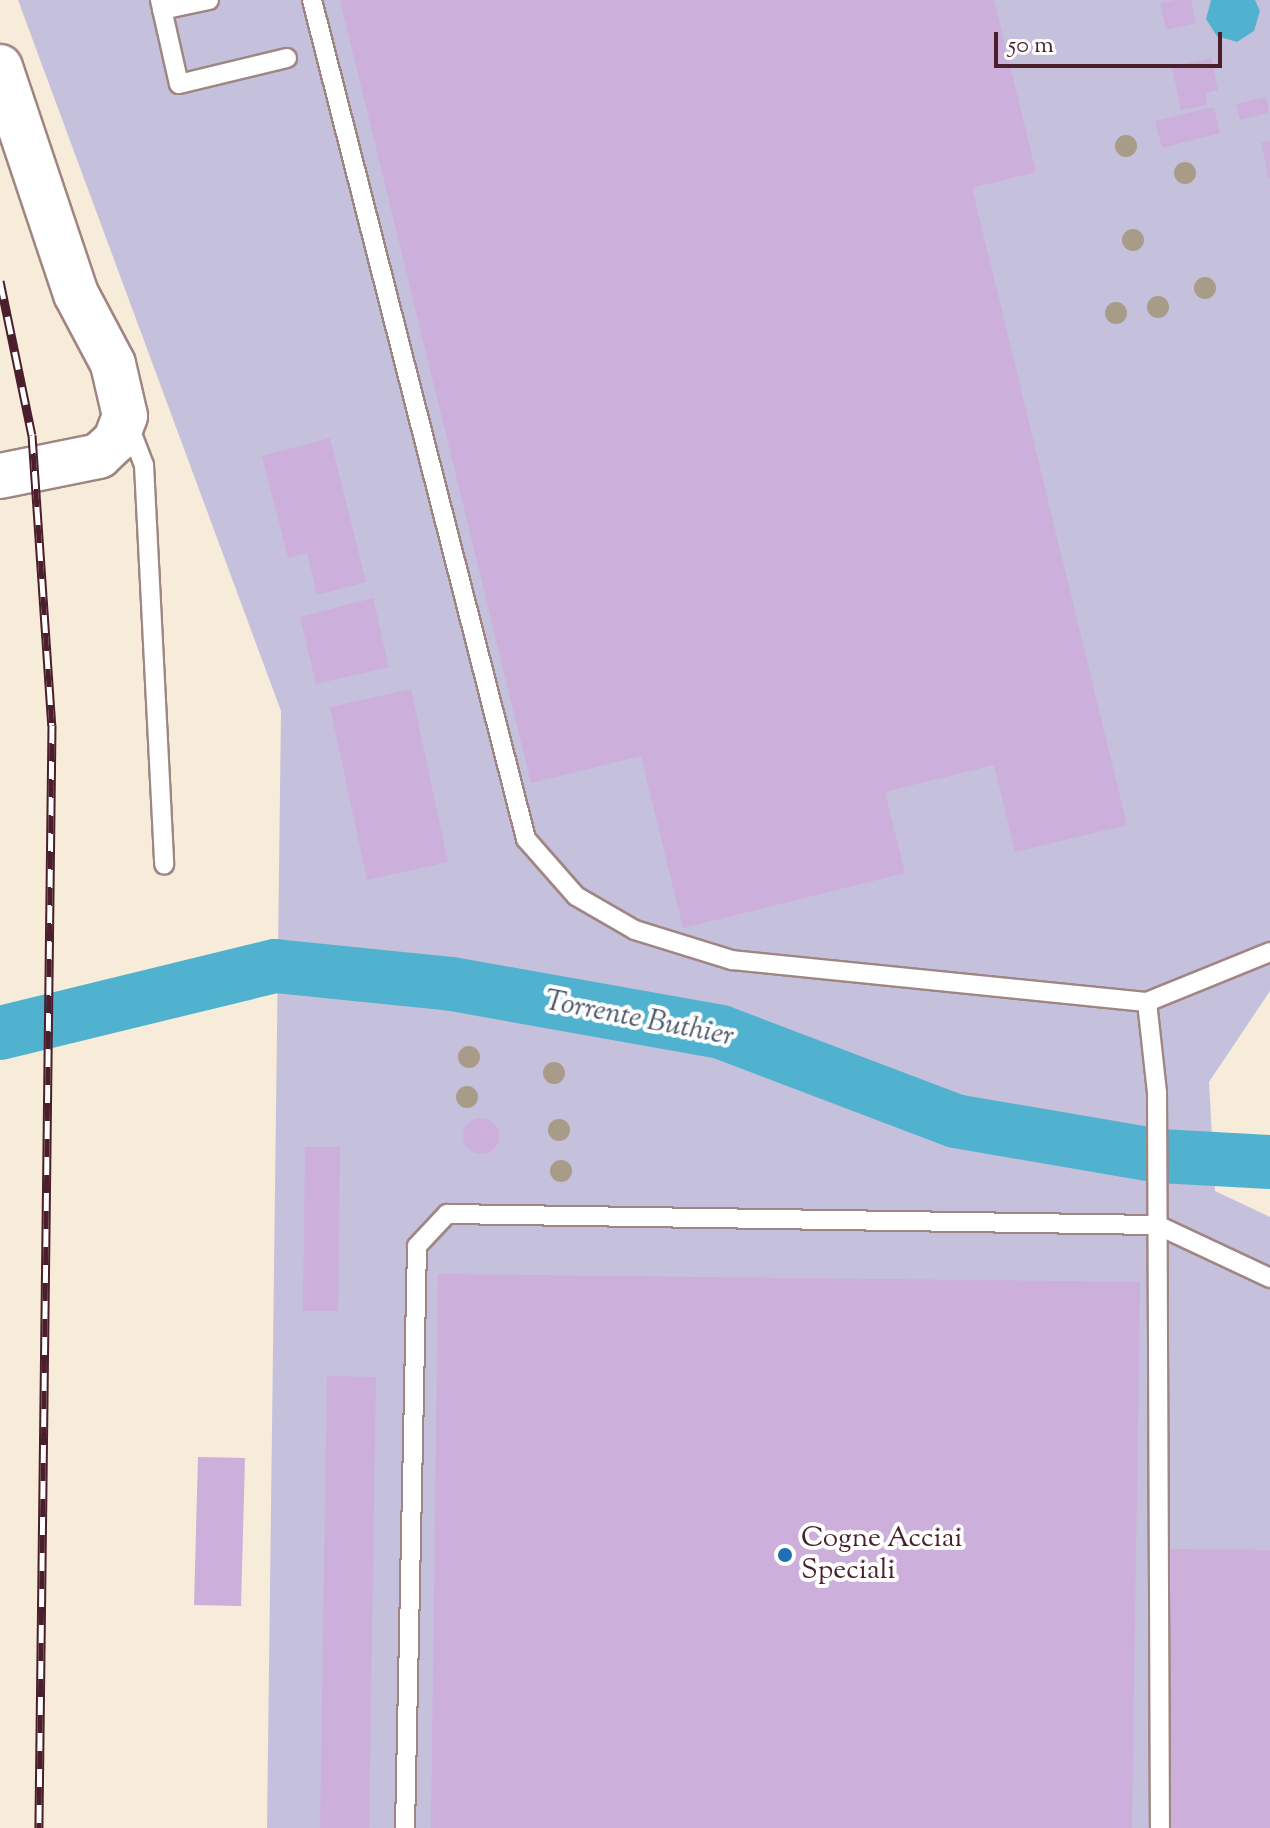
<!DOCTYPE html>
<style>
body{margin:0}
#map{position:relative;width:1270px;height:1828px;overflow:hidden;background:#f6ecd9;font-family:"Sorts Mill Goudy",serif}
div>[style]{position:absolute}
.industrial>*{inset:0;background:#c5c0db}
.water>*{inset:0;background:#51b2cf}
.river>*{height:54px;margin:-27px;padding:0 27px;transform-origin:27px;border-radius:27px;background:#51b2cf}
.building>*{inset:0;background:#ccafdb}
.round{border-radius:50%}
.roads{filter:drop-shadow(2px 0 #a08682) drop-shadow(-2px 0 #a08682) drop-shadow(0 2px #a08682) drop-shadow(0 -2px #a08682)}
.service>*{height:18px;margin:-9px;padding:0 9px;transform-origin:9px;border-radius:9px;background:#fff}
.tertiary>*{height:44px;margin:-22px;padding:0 22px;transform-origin:22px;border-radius:22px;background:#fff}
.rail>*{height:9px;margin-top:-4.5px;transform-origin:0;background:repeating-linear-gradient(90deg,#fff 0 18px,#4a1f2b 0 36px);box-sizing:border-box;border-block:2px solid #4a1f2b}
.trees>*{width:22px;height:22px;margin:-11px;border-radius:50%;background:#a89c88}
.dots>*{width:22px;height:22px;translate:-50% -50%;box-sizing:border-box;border:4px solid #fff;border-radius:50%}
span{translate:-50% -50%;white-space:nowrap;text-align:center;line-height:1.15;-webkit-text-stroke:8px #fff;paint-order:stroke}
.poi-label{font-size:28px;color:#4a1f2b}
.left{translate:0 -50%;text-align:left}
.water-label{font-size:30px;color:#4d5a6d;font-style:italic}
.scale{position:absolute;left:994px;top:32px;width:228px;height:36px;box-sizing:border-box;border:4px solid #4a1f2b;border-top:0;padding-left:10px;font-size:24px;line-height:28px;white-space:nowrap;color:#4a1f2b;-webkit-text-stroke:6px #fff;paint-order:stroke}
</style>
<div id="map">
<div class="industrial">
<i style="clip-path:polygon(18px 0,1270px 0,1270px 991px,1209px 1082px,1215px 1191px,1270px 1217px,1270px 1828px,267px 1828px,281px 711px)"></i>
</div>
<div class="water">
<i style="clip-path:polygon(1211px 0,1255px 0,1260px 11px,1254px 31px,1237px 42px,1217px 36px,1206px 19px)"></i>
</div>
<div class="river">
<i style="left:0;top:1033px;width:283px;rotate:-13.7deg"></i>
<i style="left:275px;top:966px;width:178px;rotate:5.8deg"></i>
<i style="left:452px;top:984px;width:273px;rotate:10.1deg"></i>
<i style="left:721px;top:1032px;width:250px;rotate:20.8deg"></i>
<i style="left:955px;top:1121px;width:208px;rotate:9.7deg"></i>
<i style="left:1160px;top:1156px;width:110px;rotate:3.1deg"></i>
</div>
<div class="building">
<i style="clip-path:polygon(340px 0,994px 0,1036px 172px,972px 188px,1127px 825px,1015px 852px,994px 765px,885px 792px,905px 873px,683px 928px,641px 756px,531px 783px)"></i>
<i style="clip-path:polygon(1175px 0,1191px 0,1196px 23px,1166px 30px,1160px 3px)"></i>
<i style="clip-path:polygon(1211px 58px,1218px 90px,1205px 93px,1207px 105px,1181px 110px,1172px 67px)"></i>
<i style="clip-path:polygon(1266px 97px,1269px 113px,1240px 120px,1236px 104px)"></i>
<i style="clip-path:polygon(1214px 107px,1220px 133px,1162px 148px,1155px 121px)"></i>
<i style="clip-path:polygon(1270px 141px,1270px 178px,1269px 179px,1261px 143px)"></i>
<i style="clip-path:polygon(330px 438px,366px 582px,317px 595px,307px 553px,288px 558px,262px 456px)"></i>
<i style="clip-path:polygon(373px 598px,389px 667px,316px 684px,300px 617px)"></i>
<i style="clip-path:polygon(411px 689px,448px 862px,367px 880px,330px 707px)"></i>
<i class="round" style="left:463px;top:1118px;width:36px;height:36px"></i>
<i style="clip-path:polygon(305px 1147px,340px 1147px,338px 1311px,303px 1311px)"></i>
<i style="clip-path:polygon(438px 1274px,1140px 1282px,1132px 1828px,431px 1828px)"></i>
<i style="clip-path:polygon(327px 1376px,376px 1377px,369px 1828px,320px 1828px)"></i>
<i style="clip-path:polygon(198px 1457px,245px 1458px,241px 1606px,194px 1605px)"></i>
<i style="clip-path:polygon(1166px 1549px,1270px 1550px,1270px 1828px,1163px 1828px)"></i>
</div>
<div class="roads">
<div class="service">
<i style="left:160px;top:0;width:86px;rotate:77.3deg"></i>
<i style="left:179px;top:84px;width:111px;rotate:-13.5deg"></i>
<i style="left:312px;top:0;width:866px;rotate:75.69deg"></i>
<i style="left:526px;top:839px;width:76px;rotate:48.7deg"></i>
<i style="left:576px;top:896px;width:68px;rotate:30deg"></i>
<i style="left:635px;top:930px;width:102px;rotate:17.2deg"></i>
<i style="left:732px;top:960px;width:417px;rotate:5.8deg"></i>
<i style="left:1147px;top:1002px;width:91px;rotate:83.7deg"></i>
<i style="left:1157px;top:1092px;width:736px;rotate:89.77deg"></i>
<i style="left:162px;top:10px;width:48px;rotate:-12deg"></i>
<i style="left:129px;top:426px;width:42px;rotate:69deg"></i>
<i style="left:144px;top:465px;width:400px;rotate:87.1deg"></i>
<i style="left:1147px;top:1002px;width:133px;rotate:-22.1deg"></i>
<i style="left:405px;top:1828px;width:582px;rotate:-88.82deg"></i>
<i style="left:417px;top:1246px;width:44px;rotate:-46.8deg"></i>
<i style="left:447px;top:1214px;width:710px;rotate:0.89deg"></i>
<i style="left:1157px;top:1225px;width:125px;rotate:25.1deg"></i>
</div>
<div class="tertiary">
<i style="left:0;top:67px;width:239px;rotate:71.5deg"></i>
<i style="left:76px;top:294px;width:79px;rotate:62.1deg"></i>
<i style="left:113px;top:364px;width:53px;rotate:77deg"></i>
<i style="left:125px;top:416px;width:26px;rotate:111deg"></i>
<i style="left:116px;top:440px;width:23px;rotate:137deg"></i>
<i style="left:99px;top:456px;width:101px;rotate:168.6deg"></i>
</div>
</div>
<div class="rail">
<i style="left:0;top:281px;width:157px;rotate:78.3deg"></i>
<i style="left:32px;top:435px;width:291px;rotate:86.1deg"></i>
<i style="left:52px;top:725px;width:1103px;rotate:90.68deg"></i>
</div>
<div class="trees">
<i style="left:1126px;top:146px"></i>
<i style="left:1185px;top:173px"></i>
<i style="left:1133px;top:240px"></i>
<i style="left:1205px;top:288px"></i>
<i style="left:1158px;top:307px"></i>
<i style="left:1116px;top:313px"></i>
<i style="left:469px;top:1057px"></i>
<i style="left:554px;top:1073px"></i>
<i style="left:467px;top:1097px"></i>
<i style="left:559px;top:1130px"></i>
<i style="left:561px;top:1171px"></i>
</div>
<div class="dots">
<i style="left:785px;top:1555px;background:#1f6fb2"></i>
</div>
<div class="poi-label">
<span class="left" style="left:801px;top:1555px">Cogne Acciai<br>Speciali</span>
</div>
<div class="water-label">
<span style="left:639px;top:1020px;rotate:11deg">Torrente Buthier</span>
</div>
<div class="scale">50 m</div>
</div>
